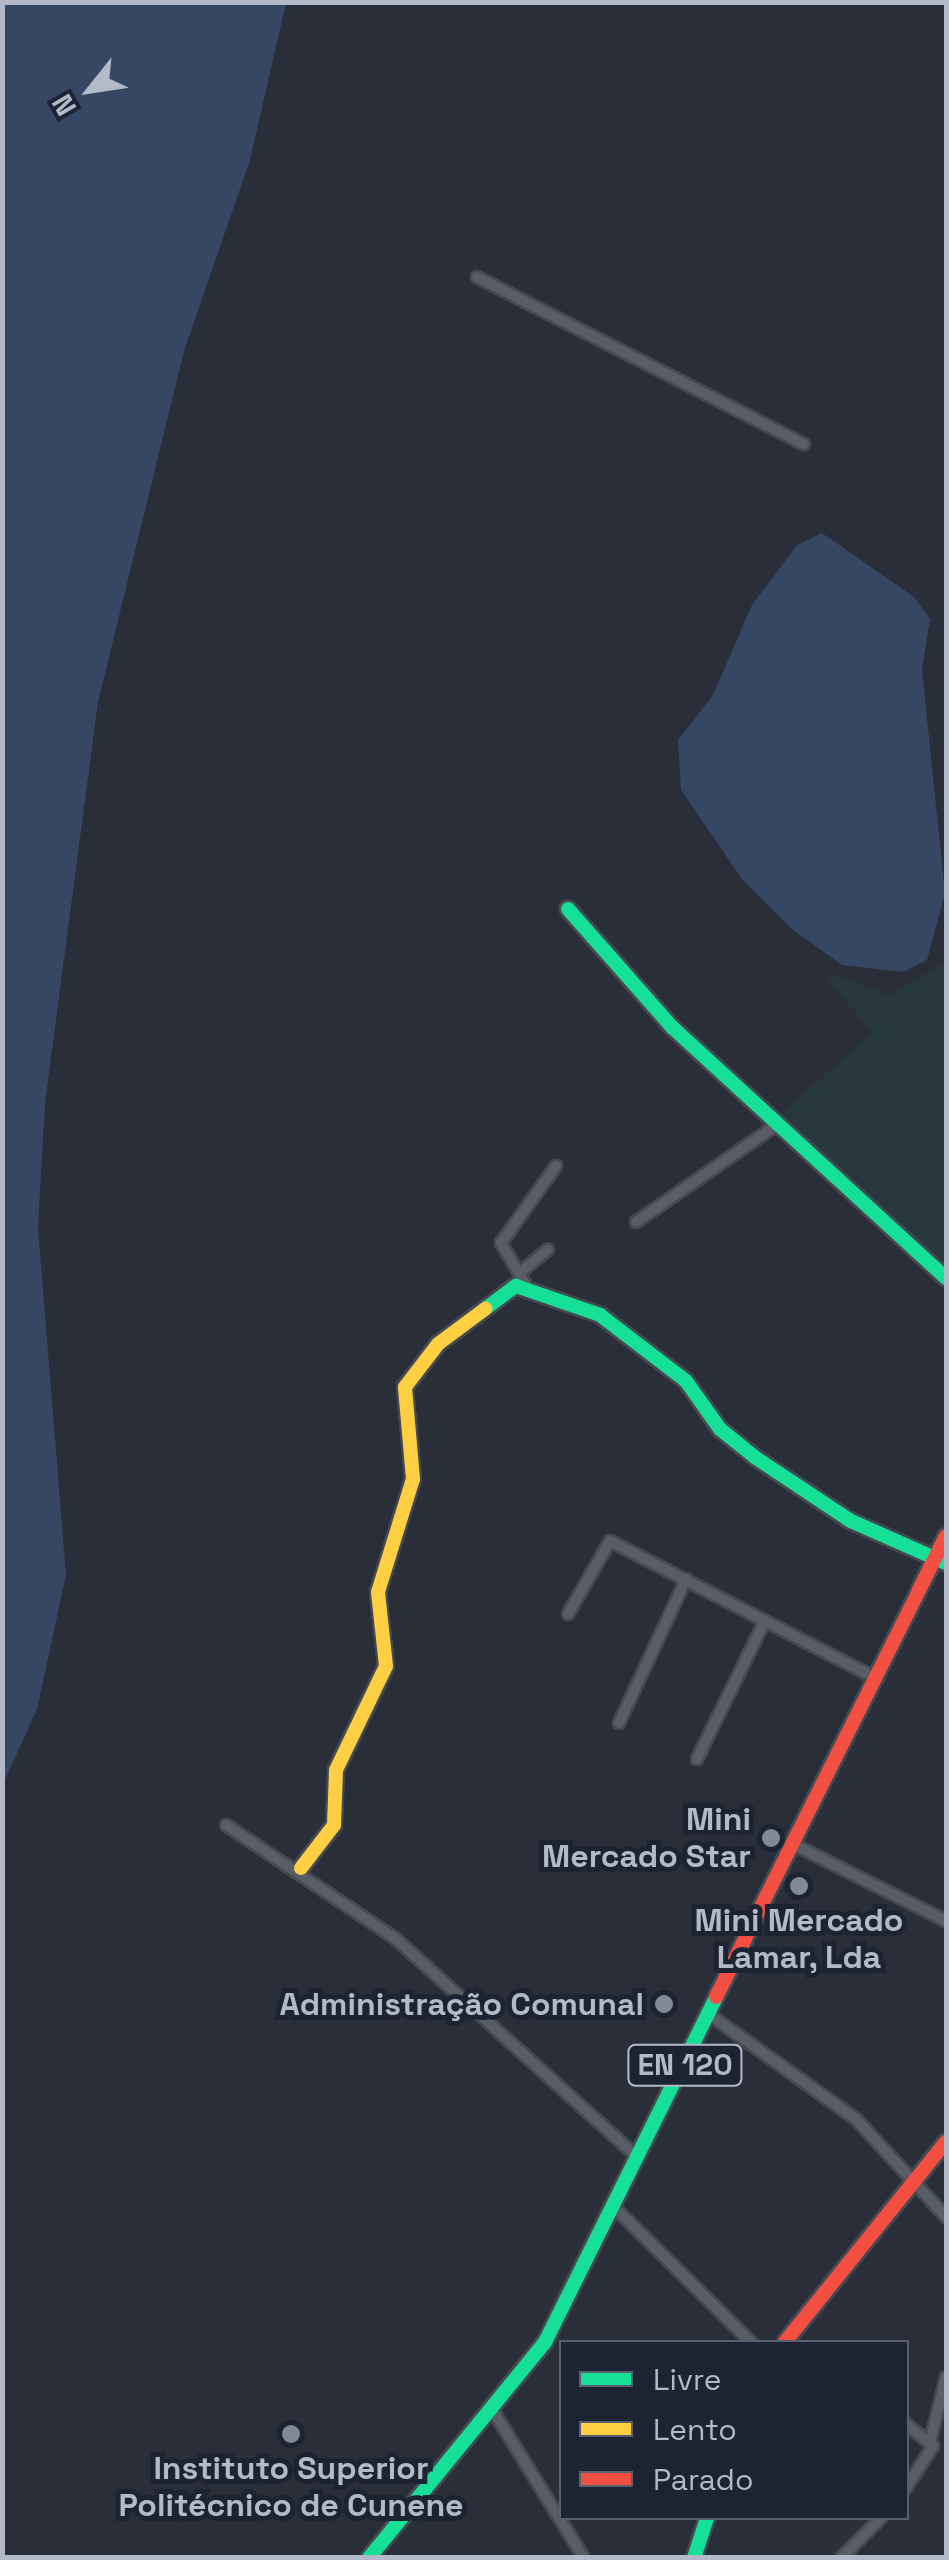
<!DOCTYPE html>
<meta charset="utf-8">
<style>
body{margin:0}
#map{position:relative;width:949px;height:2560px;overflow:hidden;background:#292e38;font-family:"Space Grotesk",sans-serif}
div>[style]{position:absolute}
.green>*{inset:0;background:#26383e}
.water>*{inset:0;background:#364764}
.roads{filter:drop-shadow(2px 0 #454951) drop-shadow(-2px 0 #454951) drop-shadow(0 2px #454951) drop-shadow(0 -2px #454951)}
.street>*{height:10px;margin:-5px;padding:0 5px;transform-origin:5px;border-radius:5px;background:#595d66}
.fast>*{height:14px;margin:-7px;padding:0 7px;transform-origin:7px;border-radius:7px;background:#16e098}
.slow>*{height:14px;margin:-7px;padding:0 7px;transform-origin:7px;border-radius:7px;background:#ffcf43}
.jam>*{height:14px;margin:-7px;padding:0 7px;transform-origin:7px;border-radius:7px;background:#f24e42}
.dots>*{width:28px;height:28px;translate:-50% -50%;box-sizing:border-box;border:5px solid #1c2433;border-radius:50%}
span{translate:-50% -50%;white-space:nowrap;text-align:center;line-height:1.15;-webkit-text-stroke:10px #1c2433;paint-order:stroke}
.shield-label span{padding:2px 8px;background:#1c2433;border:2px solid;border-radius:8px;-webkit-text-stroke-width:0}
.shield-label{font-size:30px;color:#b2bac9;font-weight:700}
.poi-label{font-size:32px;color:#b2bac9;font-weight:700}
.right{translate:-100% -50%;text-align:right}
.frame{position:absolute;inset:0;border:5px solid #b2bac9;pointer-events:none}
.legend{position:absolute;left:559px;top:2340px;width:350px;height:180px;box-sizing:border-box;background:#1c2433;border:2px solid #58606f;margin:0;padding:12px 18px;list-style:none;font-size:30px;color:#b2bac9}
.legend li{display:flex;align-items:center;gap:20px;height:50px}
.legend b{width:50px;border:2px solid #58606f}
.north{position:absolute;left:40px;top:40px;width:100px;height:100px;-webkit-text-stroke:8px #1c2433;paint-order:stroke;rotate:240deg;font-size:28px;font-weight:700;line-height:40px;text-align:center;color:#b2bac9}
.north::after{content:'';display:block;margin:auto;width:35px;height:45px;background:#b2bac9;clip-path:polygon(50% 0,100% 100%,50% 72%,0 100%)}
</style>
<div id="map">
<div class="green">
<i style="clip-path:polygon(946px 962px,946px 1267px,778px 1117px,873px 1032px,828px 981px,835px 974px,889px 995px)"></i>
</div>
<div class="water">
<i style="clip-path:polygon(3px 2px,286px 3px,250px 160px,184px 351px,98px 702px,45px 1103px,38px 1228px,66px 1575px,37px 1709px,3px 1784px)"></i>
<i style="clip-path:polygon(822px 533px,914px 597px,930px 619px,922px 670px,945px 893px,927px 960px,903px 972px,842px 965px,793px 930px,742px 879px,681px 790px,678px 740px,713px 695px,752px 605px,797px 545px)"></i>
</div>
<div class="roads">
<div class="street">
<i style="left:477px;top:277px;width:367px;rotate:27.1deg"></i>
<i style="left:636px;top:1222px;width:169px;rotate:-34.6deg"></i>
<i style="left:521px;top:1272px;width:35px;rotate:-40deg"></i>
<i style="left:525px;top:1283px;width:47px;rotate:-121deg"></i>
<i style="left:501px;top:1243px;width:95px;rotate:-54.5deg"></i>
<i style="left:568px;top:1614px;width:84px;rotate:-60.1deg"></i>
<i style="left:610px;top:1541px;width:301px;rotate:27.3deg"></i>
<i style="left:619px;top:1723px;width:159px;rotate:-65deg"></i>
<i style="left:697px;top:1759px;width:154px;rotate:-63.8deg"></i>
<i style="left:226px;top:1825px;width:205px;rotate:33.8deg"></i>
<i style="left:396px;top:1939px;width:326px;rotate:42.1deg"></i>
<i style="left:795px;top:1845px;width:169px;rotate:26.7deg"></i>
<i style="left:710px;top:2015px;width:179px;rotate:35.5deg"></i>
<i style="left:856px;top:2119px;width:133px;rotate:47.4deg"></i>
<i style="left:615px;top:2208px;width:191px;rotate:44.6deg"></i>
<i style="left:495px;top:2414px;width:169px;rotate:58.3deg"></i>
<i style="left:906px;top:2424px;width:35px;rotate:39deg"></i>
<i style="left:933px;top:2446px;width:50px;rotate:122.7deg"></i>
<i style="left:930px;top:2442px;width:67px;rotate:-76.2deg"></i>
<i style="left:841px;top:2558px;width:57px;rotate:-45deg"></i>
</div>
<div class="fast">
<i style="left:568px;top:909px;width:157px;rotate:48.6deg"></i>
<i style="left:672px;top:1027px;width:372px;rotate:42.5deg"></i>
<i style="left:485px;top:1309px;width:39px;rotate:-37deg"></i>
<i style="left:516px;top:1286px;width:89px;rotate:19deg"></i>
<i style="left:600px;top:1315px;width:108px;rotate:37.5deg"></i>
<i style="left:686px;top:1381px;width:59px;rotate:54.7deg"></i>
<i style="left:720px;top:1429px;width:46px;rotate:38.9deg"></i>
<i style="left:756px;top:1458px;width:114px;rotate:33.6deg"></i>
<i style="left:851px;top:1521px;width:104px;rotate:23.9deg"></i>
<i style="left:369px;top:2558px;width:279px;rotate:-50.8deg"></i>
<i style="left:545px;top:2342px;width:385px;rotate:-63.6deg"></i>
<i style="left:694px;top:2558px;width:42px;rotate:-72deg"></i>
</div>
<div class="slow">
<i style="left:301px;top:1868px;width:54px;rotate:-52.5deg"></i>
<i style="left:334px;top:1825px;width:55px;rotate:-87.9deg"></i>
<i style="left:336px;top:1770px;width:115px;rotate:-64.3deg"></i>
<i style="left:386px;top:1666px;width:74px;rotate:-96.2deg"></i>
<i style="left:378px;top:1592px;width:118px;rotate:-72.8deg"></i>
<i style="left:413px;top:1479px;width:92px;rotate:-95deg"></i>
<i style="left:405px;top:1387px;width:54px;rotate:-52.5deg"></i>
<i style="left:438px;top:1344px;width:59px;rotate:-36.7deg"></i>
</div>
<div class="jam">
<i style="left:716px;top:1997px;width:515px;rotate:-63.48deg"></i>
<i style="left:785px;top:2342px;width:257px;rotate:-51.2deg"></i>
</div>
</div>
<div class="dots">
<i style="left:771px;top:1838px;background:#828996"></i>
<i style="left:799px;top:1886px;background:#828996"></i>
<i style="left:664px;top:2004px;background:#828996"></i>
<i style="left:291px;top:2434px;background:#828996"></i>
</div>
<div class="shield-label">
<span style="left:685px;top:2065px">EN 120</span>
</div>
<div class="poi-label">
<span class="right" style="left:751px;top:1838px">Mini<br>Mercado Star</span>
<span style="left:799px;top:1939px">Mini Mercado<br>Lamar, Lda</span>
<span class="right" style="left:644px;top:2004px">Administração Comunal</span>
<span style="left:291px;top:2487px">Instituto Superior<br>Politécnico de Cunene</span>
</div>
<div class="frame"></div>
<ul class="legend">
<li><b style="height:12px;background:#16e098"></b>Livre</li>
<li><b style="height:12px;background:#ffcf43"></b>Lento</li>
<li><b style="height:12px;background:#f24e42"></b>Parado</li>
</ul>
<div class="north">N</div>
</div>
